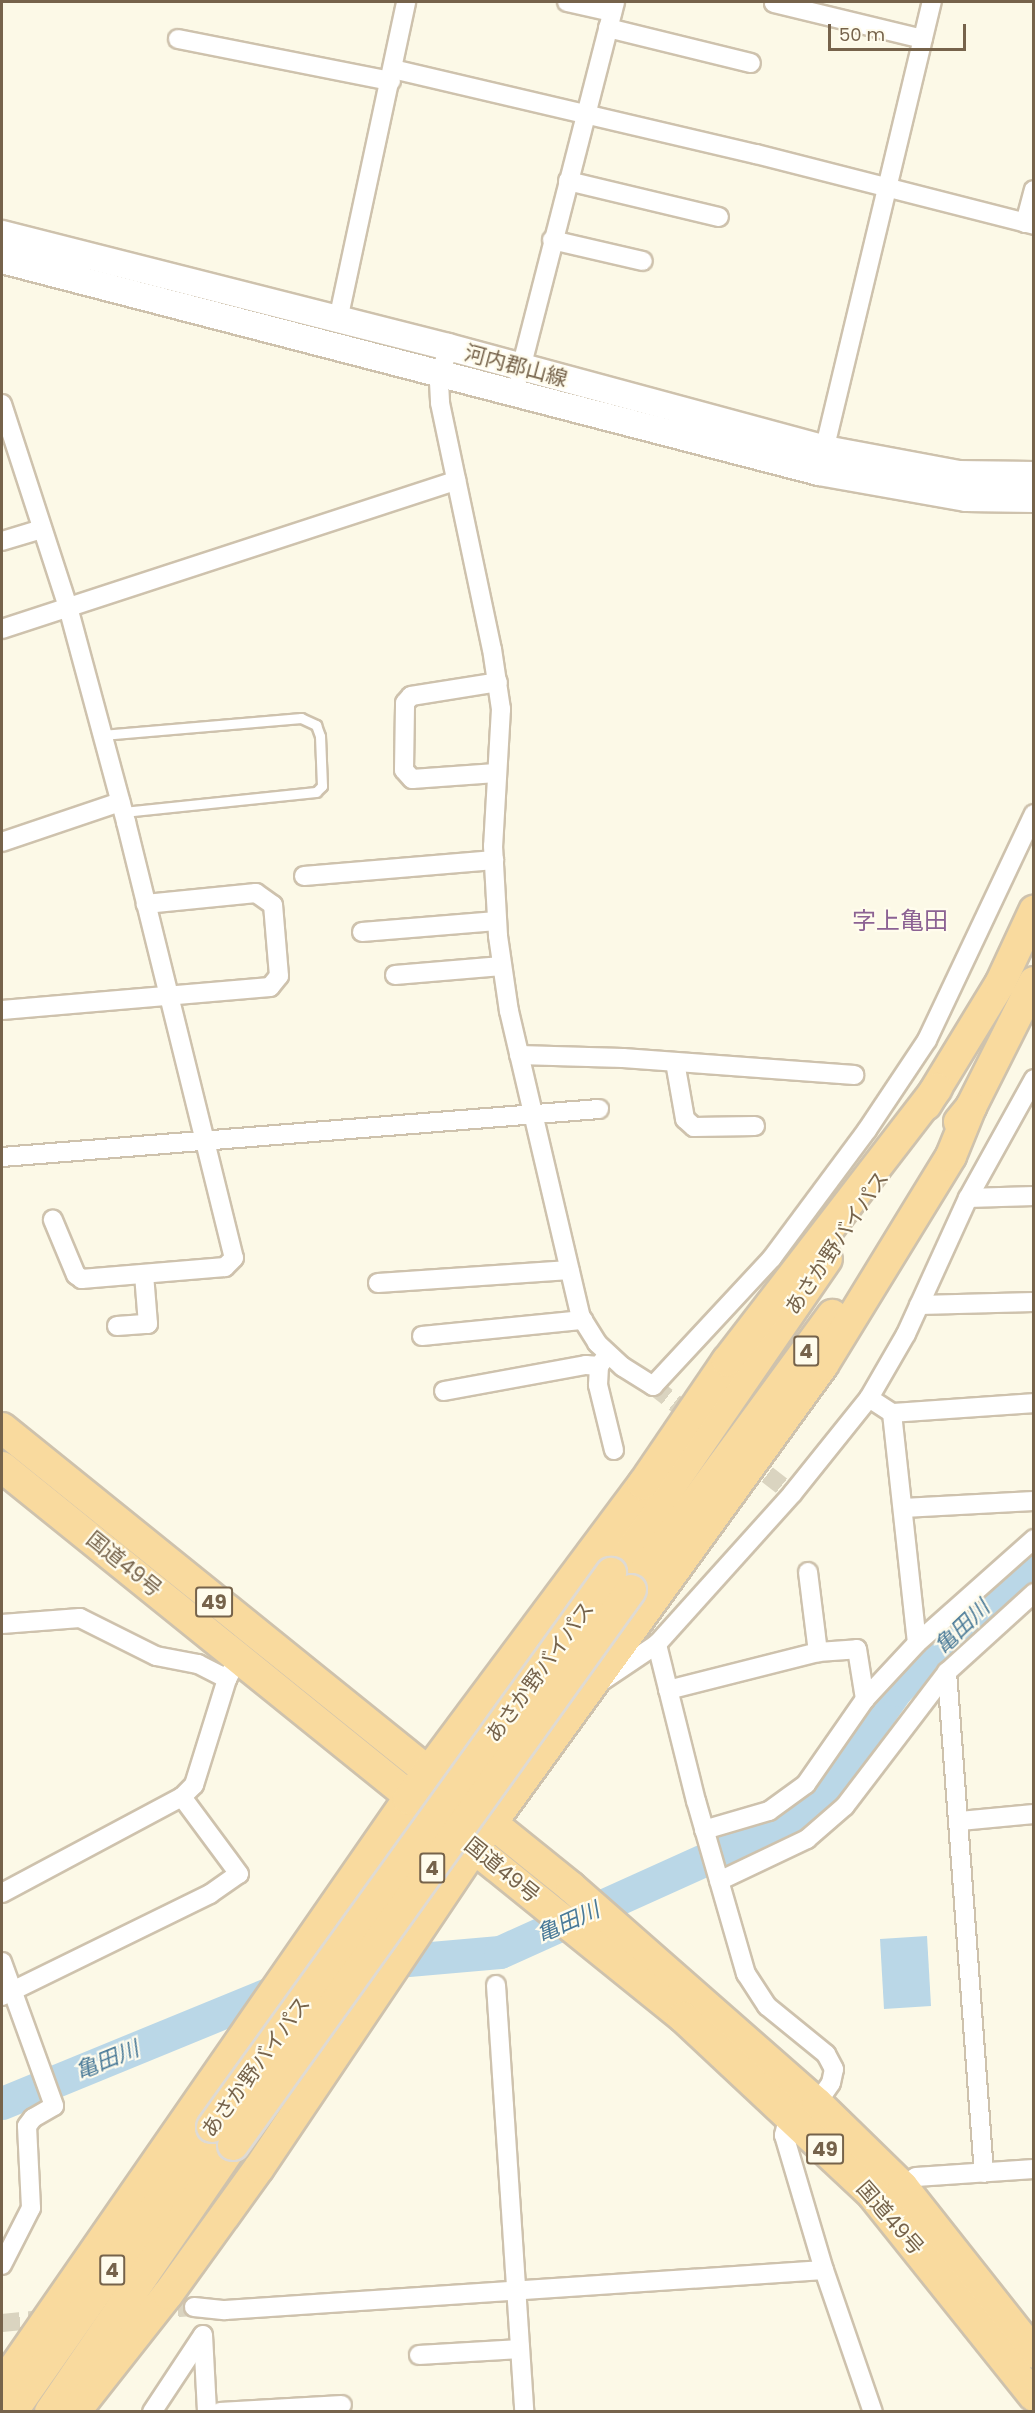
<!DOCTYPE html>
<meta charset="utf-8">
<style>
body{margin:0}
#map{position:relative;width:1035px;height:2413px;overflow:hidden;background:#fcf9e7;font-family:Poppins,"Noto Sans JP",sans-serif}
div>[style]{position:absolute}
.water>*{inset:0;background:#bad7e7}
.river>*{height:33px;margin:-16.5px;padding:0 16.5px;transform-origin:16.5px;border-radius:16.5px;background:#bad7e7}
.minor-tunnel>*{height:18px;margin-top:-9px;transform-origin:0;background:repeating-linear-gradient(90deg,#dad4c0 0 18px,transparent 0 27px)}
.roads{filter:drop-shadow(2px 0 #cec2ad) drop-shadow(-2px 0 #cec2ad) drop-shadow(0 2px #cec2ad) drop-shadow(0 -2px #cec2ad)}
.service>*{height:9px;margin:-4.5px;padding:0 4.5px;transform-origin:4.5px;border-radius:4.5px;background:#fff}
.minor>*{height:18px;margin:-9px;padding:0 9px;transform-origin:9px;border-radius:9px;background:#fff}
.secondary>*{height:26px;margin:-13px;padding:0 13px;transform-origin:13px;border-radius:13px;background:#fff}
.trunk>*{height:30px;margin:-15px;padding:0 15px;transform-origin:15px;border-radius:15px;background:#f9da9e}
.bridges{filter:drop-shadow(2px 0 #dedad4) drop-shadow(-2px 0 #dedad4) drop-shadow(0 2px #dedad4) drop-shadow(0 -2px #dedad4)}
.trunk-bridge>*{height:30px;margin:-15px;padding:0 15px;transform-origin:15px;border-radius:15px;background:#f9da9e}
span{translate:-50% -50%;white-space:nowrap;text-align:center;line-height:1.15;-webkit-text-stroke:4.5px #fffced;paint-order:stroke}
.shield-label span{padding:2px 4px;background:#fffced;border:2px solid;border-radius:4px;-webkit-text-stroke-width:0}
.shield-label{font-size:20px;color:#76634b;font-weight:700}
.street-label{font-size:21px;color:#76634b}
.water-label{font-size:22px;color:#4a7a98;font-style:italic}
.quarter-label{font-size:24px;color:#8c6293}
.frame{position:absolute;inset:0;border:3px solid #76634b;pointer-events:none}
.scale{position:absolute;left:828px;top:24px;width:138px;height:27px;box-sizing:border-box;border:3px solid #76634b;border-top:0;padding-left:8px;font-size:18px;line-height:21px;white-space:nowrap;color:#76634b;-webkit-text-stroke:4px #fffced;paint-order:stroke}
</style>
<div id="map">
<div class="water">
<i style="clip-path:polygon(927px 1936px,931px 2006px,884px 2009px,880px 1939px)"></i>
</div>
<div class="river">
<i style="left:374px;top:1963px;width:126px;rotate:-5deg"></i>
<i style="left:500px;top:1952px;width:289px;rotate:-24.3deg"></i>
<i style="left:763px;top:1833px;width:69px;rotate:-32.5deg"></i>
<i style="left:821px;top:1796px;width:130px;rotate:-54.7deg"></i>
<i style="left:896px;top:1690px;width:120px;rotate:-44.3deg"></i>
<i style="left:982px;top:1606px;width:67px;rotate:-39.6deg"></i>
<i style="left:2px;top:2103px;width:313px;rotate:-22.3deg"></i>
</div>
<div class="minor-tunnel">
<i style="left:653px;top:1386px;width:57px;rotate:37.9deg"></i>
<i style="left:746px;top:1458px;width:58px;rotate:38deg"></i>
<i style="left:151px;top:2310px;width:43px;rotate:-4deg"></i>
<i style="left:2px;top:2323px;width:50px;rotate:-5.7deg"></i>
</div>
<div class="roads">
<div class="service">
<i style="left:102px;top:735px;width:200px;rotate:-4.9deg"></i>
<i style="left:301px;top:718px;width:17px;rotate:25deg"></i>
<i style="left:316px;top:725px;width:12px;rotate:70deg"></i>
<i style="left:320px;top:736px;width:50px;rotate:87.7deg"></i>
<i style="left:322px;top:786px;width:8px;rotate:135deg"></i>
<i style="left:316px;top:792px;width:194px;rotate:174.1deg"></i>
</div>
<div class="minor">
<i style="left:567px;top:2px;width:46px;rotate:12.5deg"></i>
<i style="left:774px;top:3px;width:153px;rotate:13.6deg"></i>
<i style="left:608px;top:28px;width:147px;rotate:13.8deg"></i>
<i style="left:178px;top:39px;width:217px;rotate:11.2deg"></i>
<i style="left:393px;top:69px;width:373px;rotate:13.2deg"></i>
<i style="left:756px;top:154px;width:287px;rotate:14.3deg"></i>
<i style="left:568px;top:181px;width:155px;rotate:13.4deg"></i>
<i style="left:1025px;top:223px;width:34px;rotate:-75deg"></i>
<i style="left:552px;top:240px;width:93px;rotate:13deg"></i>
<i style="left:338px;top:320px;width:325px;rotate:-77.9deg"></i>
<i style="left:448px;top:347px;width:36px;rotate:104deg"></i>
<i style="left:439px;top:382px;width:21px;rotate:87deg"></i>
<i style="left:440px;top:403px;width:251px;rotate:78.1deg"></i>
<i style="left:492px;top:649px;width:61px;rotate:81.5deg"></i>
<i style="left:501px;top:709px;width:137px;rotate:93.3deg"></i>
<i style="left:493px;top:846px;width:90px;rotate:86.8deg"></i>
<i style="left:498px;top:936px;width:76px;rotate:81.7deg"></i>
<i style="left:509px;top:1011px;width:314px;rotate:76.8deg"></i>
<i style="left:581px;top:1317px;width:31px;rotate:58deg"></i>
<i style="left:597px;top:1343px;width:35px;rotate:43deg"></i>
<i style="left:623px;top:1367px;width:36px;rotate:32deg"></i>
<i style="left:653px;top:1386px;width:175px;rotate:-47.1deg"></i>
<i style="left:772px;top:1258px;width:159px;rotate:-53.4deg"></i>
<i style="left:867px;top:1130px;width:108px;rotate:-56.3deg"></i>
<i style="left:927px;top:1040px;width:250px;rotate:-64.7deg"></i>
<i style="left:519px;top:376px;width:386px;rotate:-75.6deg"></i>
<i style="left:2px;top:404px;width:213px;rotate:72deg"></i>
<i style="left:68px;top:607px;width:223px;rotate:74.9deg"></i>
<i style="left:126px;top:822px;width:449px;rotate:76.1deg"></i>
<i style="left:234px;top:1258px;width:13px;rotate:135deg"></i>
<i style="left:225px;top:1267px;width:144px;rotate:175.2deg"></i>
<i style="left:82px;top:1279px;width:7px;rotate:-146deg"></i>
<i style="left:76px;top:1275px;width:60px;rotate:-112.7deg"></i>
<i style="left:822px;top:459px;width:470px;rotate:-76.5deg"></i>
<i style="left:2px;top:541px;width:42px;rotate:-16.7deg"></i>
<i style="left:2px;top:629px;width:478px;rotate:-18.1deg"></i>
<i style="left:496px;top:773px;width:84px;rotate:175.9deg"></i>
<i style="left:412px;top:779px;width:12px;rotate:-132deg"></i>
<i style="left:404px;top:770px;width:67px;rotate:-89.1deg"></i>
<i style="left:405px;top:703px;width:9px;rotate:-49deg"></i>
<i style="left:411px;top:696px;width:88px;rotate:-9.1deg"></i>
<i style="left:2px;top:842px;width:125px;rotate:-18.7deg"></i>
<i style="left:304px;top:876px;width:191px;rotate:-4.8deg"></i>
<i style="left:362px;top:932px;width:135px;rotate:-4.7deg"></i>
<i style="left:395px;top:975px;width:107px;rotate:-4.8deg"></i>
<i style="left:2px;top:1010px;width:269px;rotate:-4.9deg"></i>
<i style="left:270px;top:987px;width:14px;rotate:-51deg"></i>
<i style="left:279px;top:976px;width:71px;rotate:-94.8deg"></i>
<i style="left:273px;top:905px;width:21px;rotate:-145deg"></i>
<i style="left:256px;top:893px;width:111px;rotate:174.3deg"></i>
<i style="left:519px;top:1055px;width:104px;rotate:1.7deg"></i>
<i style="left:623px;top:1058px;width:232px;rotate:4.2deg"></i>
<i style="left:675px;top:1062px;width:58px;rotate:80deg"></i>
<i style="left:685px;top:1119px;width:12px;rotate:42deg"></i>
<i style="left:694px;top:1127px;width:61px;rotate:-0.9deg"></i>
<i style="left:2px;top:1157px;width:599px;rotate:-4.6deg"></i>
<i style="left:968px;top:1198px;width:66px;rotate:-1.7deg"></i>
<i style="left:378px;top:1283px;width:192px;rotate:-3.9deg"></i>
<i style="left:919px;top:1305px;width:115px;rotate:-1.5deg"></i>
<i style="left:117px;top:1326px;width:31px;rotate:-4deg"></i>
<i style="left:148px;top:1324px;width:50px;rotate:-94.6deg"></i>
<i style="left:422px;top:1336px;width:162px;rotate:-5.7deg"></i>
<i style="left:605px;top:1358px;width:10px;rotate:127deg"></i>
<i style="left:599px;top:1366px;width:19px;rotate:93deg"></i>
<i style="left:598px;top:1385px;width:67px;rotate:76.2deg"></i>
<i style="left:444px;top:1391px;width:144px;rotate:-10.4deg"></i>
<i style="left:586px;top:1365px;width:13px;rotate:4deg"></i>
<i style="left:869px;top:1398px;width:27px;rotate:33deg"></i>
<i style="left:892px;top:1413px;width:231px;rotate:83.8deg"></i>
<i style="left:892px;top:1413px;width:142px;rotate:-4deg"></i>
<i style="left:903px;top:1508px;width:131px;rotate:-3.1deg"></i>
<i style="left:808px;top:1572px;width:81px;rotate:82.9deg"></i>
<i style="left:2px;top:1624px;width:78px;rotate:-4.4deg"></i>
<i style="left:80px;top:1618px;width:85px;rotate:26.6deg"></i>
<i style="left:156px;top:1656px;width:43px;rotate:10.8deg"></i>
<i style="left:198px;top:1664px;width:33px;rotate:27deg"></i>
<i style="left:947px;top:1672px;width:502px;rotate:85.78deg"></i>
<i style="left:599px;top:1683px;width:70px;rotate:-33.9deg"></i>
<i style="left:668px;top:1690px;width:155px;rotate:-14.2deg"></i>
<i style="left:818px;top:1652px;width:39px;rotate:-4deg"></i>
<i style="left:857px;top:1649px;width:51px;rotate:80.9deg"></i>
<i style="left:960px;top:1821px;width:74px;rotate:-5.4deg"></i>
<i style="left:704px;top:1830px;width:68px;rotate:-16.3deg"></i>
<i style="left:769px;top:1811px;width:46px;rotate:-36.1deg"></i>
<i style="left:806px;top:1784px;width:103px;rotate:-55.2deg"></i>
<i style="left:865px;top:1699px;width:76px;rotate:-47.1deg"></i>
<i style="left:917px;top:1643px;width:157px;rotate:-41.6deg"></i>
<i style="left:719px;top:1881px;width:98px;rotate:-25.5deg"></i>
<i style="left:807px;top:1839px;width:50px;rotate:-41deg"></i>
<i style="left:845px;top:1806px;width:168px;rotate:-52.7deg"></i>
<i style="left:947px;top:1672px;width:118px;rotate:-42.2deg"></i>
<i style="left:2px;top:1893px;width:204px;rotate:-28.1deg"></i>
<i style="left:182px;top:1797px;width:17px;rotate:-45deg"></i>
<i style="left:194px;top:1785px;width:111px;rotate:-72.7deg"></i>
<i style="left:227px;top:1679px;width:25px;rotate:-61deg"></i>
<i style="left:2px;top:1962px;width:153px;rotate:70.1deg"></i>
<i style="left:54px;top:2106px;width:24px;rotate:150deg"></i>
<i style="left:33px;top:2118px;width:10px;rotate:127deg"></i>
<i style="left:27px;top:2126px;width:82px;rotate:87.2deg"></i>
<i style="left:31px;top:2208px;width:64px;rotate:117deg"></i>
<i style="left:496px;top:1985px;width:428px;rotate:86.2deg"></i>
<i style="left:2px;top:1996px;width:232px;rotate:-26.1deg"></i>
<i style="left:210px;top:1894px;width:35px;rotate:-35deg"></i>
<i style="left:239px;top:1874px;width:96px;rotate:-126.5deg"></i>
<i style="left:817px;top:2103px;width:24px;rotate:-55deg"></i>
<i style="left:831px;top:2083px;width:14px;rotate:-78deg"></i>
<i style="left:834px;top:2069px;width:17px;rotate:-118deg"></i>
<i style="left:826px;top:2054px;width:76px;rotate:-140.9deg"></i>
<i style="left:767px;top:2006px;width:38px;rotate:-123deg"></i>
<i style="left:746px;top:1974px;width:180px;rotate:-106.1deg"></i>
<i style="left:696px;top:1801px;width:162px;rotate:-104deg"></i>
<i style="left:657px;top:1644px;width:202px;rotate:-48deg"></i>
<i style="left:792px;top:1494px;width:123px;rotate:-51.3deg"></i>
<i style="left:869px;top:1398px;width:74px;rotate:-60deg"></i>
<i style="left:906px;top:1334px;width:149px;rotate:-65.5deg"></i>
<i style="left:968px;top:1198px;width:136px;rotate:-61deg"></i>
<i style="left:789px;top:2115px;width:21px;rotate:104deg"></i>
<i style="left:784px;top:2135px;width:141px;rotate:73.5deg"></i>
<i style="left:824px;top:2270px;width:150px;rotate:71deg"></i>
<i style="left:903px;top:2187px;width:16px;rotate:-38deg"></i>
<i style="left:916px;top:2177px;width:118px;rotate:-3.9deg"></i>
<i style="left:194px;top:2307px;width:31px;rotate:6deg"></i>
<i style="left:225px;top:2310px;width:600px;rotate:-3.82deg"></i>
<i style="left:419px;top:2355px;width:101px;rotate:-3.4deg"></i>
<i style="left:152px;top:2412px;width:92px;rotate:-56.5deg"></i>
<i style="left:203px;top:2335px;width:77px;rotate:87deg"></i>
<i style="left:220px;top:2412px;width:122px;rotate:-3.3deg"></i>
</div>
<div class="secondary">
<i style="left:2px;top:234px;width:460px;rotate:14.2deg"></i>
<i style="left:448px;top:347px;width:391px;rotate:15.1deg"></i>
<i style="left:825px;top:449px;width:135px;rotate:10.6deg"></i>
<i style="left:958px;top:474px;width:76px;rotate:0.8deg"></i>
<i style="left:2px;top:260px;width:844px;rotate:14.55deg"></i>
<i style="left:819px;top:472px;width:149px;rotate:10deg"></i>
<i style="left:966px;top:498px;width:68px;rotate:0.8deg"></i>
</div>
<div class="trunk">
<i style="left:926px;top:1105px;width:142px;rotate:-58.6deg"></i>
<i style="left:1000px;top:984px;width:81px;rotate:-65deg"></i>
<i style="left:959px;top:1122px;width:19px;rotate:-51deg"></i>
<i style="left:971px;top:1107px;width:140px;rotate:-63.3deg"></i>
<i style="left:2px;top:1428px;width:731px;rotate:38.89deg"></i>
<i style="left:571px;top:1887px;width:327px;rotate:41.3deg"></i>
<i style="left:817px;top:2103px;width:120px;rotate:44.3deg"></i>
<i style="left:903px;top:2187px;width:211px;rotate:51.7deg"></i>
<i style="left:2px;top:1467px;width:875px;rotate:38.93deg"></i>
<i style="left:683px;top:2017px;width:259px;rotate:43.1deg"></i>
<i style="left:872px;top:2194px;width:259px;rotate:51.3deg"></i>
<i style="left:611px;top:1573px;width:381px;rotate:-55.5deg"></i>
<i style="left:631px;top:1590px;width:341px;rotate:-53.8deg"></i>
<i style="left:2px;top:2385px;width:713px;rotate:-55.28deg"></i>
<i style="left:408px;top:1799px;width:393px;rotate:-53.3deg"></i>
<i style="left:643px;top:1484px;width:149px;rotate:-55.7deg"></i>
<i style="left:727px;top:1361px;width:344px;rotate:-52.4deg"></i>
<i style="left:12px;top:2412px;width:348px;rotate:-54.9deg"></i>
<i style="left:50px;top:2412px;width:324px;rotate:-55.6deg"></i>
<i style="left:75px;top:2412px;width:150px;rotate:-51.8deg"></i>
<i style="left:168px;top:2294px;width:155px;rotate:-54.2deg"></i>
<i style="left:259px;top:2168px;width:388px;rotate:-56.1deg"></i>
<i style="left:475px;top:1846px;width:594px;rotate:-54.11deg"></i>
<i style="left:823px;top:1365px;width:245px;rotate:-58.5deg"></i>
<i style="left:951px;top:1156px;width:53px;rotate:-67.8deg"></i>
</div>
</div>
<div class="bridges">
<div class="trunk-bridge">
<i style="left:212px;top:2127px;width:683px;rotate:-54.24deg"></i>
<i style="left:233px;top:2145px;width:683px;rotate:-54.36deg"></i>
</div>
</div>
<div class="shield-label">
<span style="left:806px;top:1351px">4</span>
<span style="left:214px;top:1602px">49</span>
<span style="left:432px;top:1868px">4</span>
<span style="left:825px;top:2149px">49</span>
<span style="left:112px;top:2270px">4</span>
</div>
<div class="street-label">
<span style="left:516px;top:366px;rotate:15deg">河内郡山線</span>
<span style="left:837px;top:1243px;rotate:-56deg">あさか野バイパス</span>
<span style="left:124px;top:1564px;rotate:39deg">国道49号</span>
<span style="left:540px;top:1672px;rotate:-54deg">あさか野バイパス</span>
<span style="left:502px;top:1870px;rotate:39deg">国道49号</span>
<span style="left:256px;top:2067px;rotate:-54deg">あさか野バイパス</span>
<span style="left:890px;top:2218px;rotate:49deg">国道49号</span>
</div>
<div class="water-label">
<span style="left:962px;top:1627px;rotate:-44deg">亀田川</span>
<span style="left:568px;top:1922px;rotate:-24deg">亀田川</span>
<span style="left:107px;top:2060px;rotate:-22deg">亀田川</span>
</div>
<div class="quarter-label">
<span style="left:900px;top:921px">字上亀田</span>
</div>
<div class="frame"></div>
<div class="scale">50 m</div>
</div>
